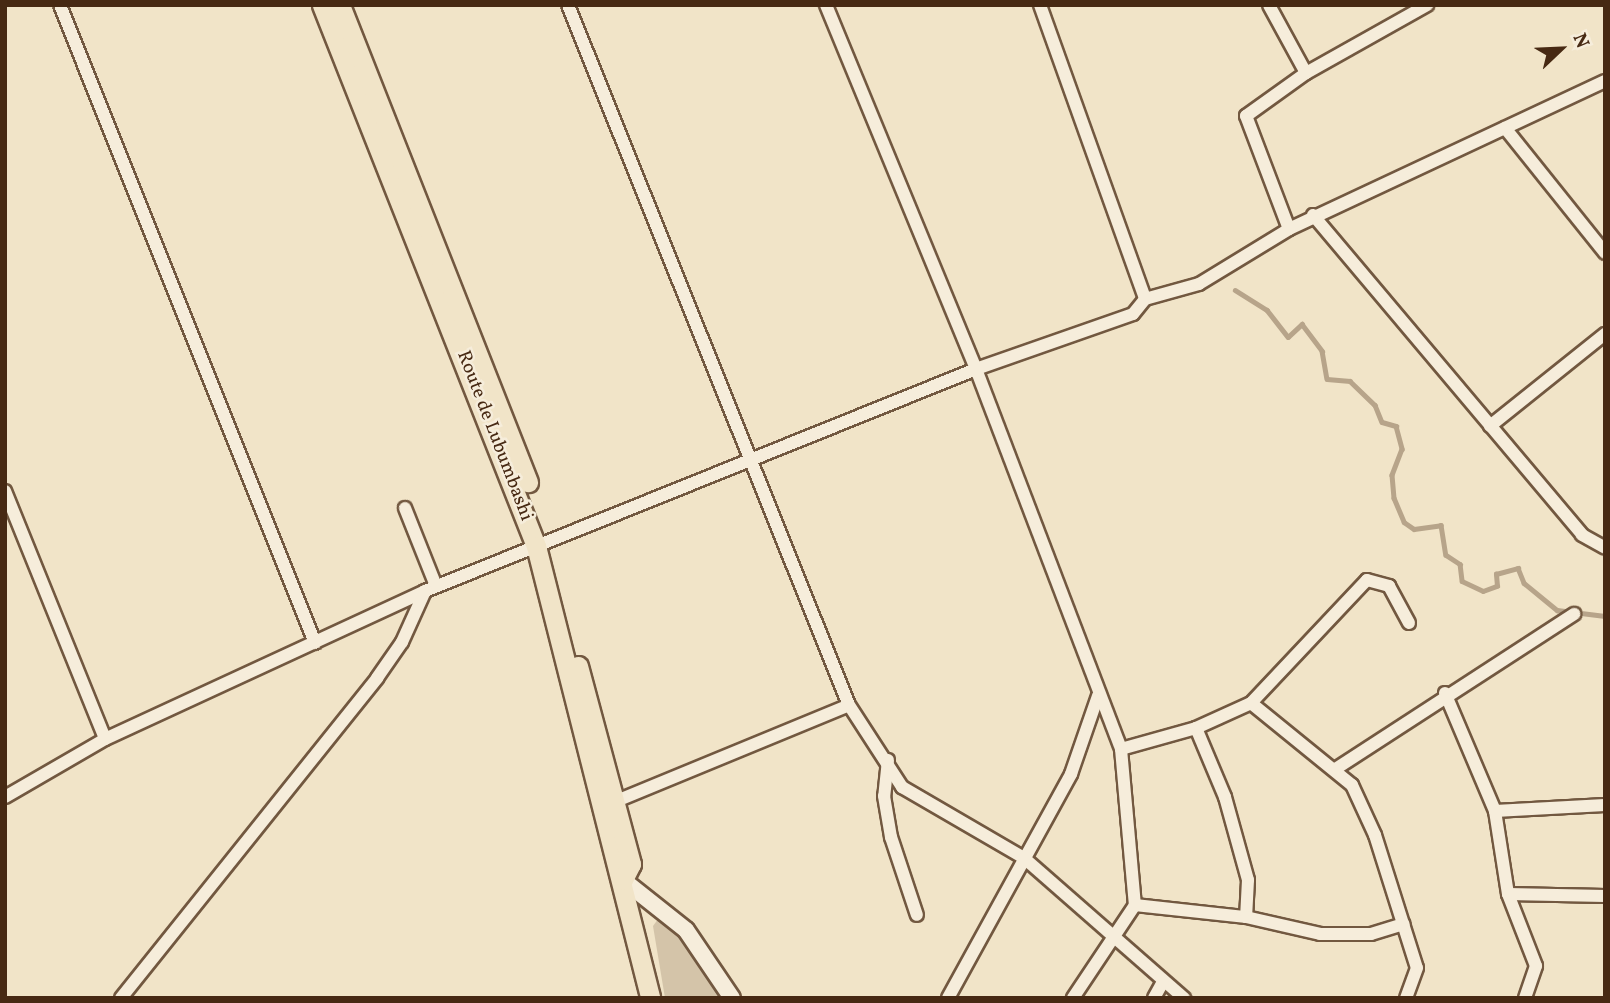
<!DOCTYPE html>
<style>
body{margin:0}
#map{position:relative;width:1610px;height:1003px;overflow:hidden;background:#f1e4c8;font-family:Vollkorn,serif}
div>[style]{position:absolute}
.green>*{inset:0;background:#d4c4a9}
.stream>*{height:4.5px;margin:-2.25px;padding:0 2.25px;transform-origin:2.25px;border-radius:2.25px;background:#b7a48a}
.roads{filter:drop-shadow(2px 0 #725840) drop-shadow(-2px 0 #725840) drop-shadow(0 2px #725840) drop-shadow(0 -2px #725840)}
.minor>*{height:12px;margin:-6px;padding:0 6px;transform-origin:6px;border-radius:6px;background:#f6eddb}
.tertiary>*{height:16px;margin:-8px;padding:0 8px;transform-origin:8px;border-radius:8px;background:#f6eddb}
.trunk>*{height:19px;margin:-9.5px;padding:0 9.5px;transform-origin:9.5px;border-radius:9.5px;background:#f1e4c8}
span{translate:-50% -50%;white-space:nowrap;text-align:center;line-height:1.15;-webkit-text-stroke:5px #f6eddb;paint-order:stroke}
.street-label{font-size:19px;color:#472913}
.frame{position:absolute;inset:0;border:7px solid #472913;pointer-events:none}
.north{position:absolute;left:1526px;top:14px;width:70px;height:70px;-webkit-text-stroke:5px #f6eddb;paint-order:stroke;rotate:67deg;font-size:19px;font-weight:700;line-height:28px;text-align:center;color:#472913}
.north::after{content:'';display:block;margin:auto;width:24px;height:32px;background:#472913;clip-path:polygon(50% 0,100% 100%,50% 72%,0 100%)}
</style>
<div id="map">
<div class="green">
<i style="clip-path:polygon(661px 915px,678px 927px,727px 998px,665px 998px,653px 926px)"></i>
</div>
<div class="stream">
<i style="left:1235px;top:290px;width:38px;rotate:32deg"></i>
<i style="left:1267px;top:310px;width:34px;rotate:52deg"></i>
<i style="left:1288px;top:337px;width:19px;rotate:-43deg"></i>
<i style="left:1302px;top:324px;width:34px;rotate:53deg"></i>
<i style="left:1322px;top:351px;width:28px;rotate:80deg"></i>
<i style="left:1327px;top:379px;width:23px;rotate:5deg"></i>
<i style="left:1350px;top:381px;width:35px;rotate:44deg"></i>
<i style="left:1375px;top:405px;width:18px;rotate:68deg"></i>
<i style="left:1382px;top:422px;width:15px;rotate:16deg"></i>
<i style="left:1396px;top:426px;width:24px;rotate:75deg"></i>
<i style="left:1402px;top:449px;width:28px;rotate:111deg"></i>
<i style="left:1392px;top:475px;width:23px;rotate:85deg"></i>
<i style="left:1394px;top:498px;width:26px;rotate:67deg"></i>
<i style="left:1404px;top:522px;width:12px;rotate:35deg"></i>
<i style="left:1414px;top:529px;width:27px;rotate:-8deg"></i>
<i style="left:1441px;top:525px;width:30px;rotate:81deg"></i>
<i style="left:1446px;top:555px;width:17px;rotate:33deg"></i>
<i style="left:1460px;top:564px;width:17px;rotate:83deg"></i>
<i style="left:1462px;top:581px;width:23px;rotate:25deg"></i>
<i style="left:1483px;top:591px;width:15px;rotate:-20deg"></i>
<i style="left:1497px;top:586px;width:12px;rotate:-95deg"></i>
<i style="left:1496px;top:574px;width:23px;rotate:-15deg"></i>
<i style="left:1518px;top:568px;width:16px;rotate:68deg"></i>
<i style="left:1524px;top:583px;width:43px;rotate:39.3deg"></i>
<i style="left:1557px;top:610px;width:48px;rotate:7.1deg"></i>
</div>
<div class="roads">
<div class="minor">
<i style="left:60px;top:5px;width:687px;rotate:68.21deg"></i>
<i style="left:568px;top:5px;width:754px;rotate:68.13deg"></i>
<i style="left:849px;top:705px;width:98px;rotate:57.1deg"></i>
<i style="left:902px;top:787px;width:141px;rotate:30.2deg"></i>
<i style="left:1024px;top:858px;width:213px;rotate:41.2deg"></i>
<i style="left:826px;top:5px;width:394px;rotate:67.6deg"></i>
<i style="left:976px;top:369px;width:407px;rotate:69.1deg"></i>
<i style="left:1121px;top:749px;width:157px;rotate:84.9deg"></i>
<i style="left:1135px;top:905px;width:112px;rotate:123.7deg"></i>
<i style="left:1040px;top:5px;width:312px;rotate:70.3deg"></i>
<i style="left:1306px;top:73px;width:139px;rotate:-29.3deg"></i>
<i style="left:1505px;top:128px;width:160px;rotate:51.3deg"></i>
<i style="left:1313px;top:215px;width:418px;rotate:49.9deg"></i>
<i style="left:1582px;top:535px;width:26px;rotate:29deg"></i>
<i style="left:1289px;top:229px;width:349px;rotate:-25.1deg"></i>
<i style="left:1490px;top:426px;width:147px;rotate:-38.7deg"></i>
<i style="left:5px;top:491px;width:267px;rotate:68deg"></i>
<i style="left:405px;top:508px;width:84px;rotate:68.3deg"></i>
<i style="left:1445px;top:693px;width:128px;rotate:67deg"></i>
<i style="left:1495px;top:811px;width:84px;rotate:81.1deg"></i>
<i style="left:1508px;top:894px;width:77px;rotate:68.7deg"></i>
<i style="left:1536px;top:966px;width:34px;rotate:109deg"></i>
<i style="left:1251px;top:703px;width:169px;rotate:-46.7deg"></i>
<i style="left:1367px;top:580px;width:23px;rotate:15deg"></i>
<i style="left:1389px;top:586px;width:42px;rotate:61.6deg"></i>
<i style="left:1196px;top:728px;width:60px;rotate:-24.4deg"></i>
<i style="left:1251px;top:703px;width:130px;rotate:39.1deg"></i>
<i style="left:1352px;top:785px;width:55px;rotate:65.3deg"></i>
<i style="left:1375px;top:835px;width:139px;rotate:72.5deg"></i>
<i style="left:1417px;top:968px;width:32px;rotate:110deg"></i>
<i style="left:1121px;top:749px;width:78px;rotate:-15.6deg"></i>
<i style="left:1196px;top:728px;width:75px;rotate:67.2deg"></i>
<i style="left:1225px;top:797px;width:86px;rotate:74.5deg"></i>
<i style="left:1248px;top:880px;width:37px;rotate:93deg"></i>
<i style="left:888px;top:760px;width:36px;rotate:96deg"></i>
<i style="left:884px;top:796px;width:42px;rotate:80.3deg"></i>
<i style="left:891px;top:837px;width:82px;rotate:71.6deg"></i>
<i style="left:1337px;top:768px;width:283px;rotate:-33deg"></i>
<i style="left:5px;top:797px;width:116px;rotate:-30.1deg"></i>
<i style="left:105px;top:739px;width:353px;rotate:-24.8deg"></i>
<i style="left:425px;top:591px;width:594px;rotate:-21.94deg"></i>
<i style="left:976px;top:369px;width:166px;rotate:-19.3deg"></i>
<i style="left:1133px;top:314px;width:19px;rotate:-51deg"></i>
<i style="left:1145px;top:299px;width:56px;rotate:-15.5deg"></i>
<i style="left:1199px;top:284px;width:105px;rotate:-31.4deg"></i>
<i style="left:1289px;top:229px;width:121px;rotate:-110.8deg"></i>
<i style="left:1246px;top:116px;width:74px;rotate:-35.6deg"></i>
<i style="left:1306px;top:73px;width:77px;rotate:-118.6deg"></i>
<i style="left:614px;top:802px;width:254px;rotate:-22.4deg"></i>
<i style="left:1495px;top:811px;width:110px;rotate:-3.1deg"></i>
<i style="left:1508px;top:894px;width:97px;rotate:1.2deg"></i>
<i style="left:1135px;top:905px;width:112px;rotate:6.2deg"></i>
<i style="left:1246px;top:917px;width:76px;rotate:12.9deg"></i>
<i style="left:1320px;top:934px;width:51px"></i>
<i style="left:1371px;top:934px;width:34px;rotate:-17deg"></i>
<i style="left:121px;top:998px;width:410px;rotate:-51.3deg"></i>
<i style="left:377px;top:678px;width:44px;rotate:-55.2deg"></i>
<i style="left:402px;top:642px;width:56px;rotate:-65.7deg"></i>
<i style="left:948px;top:998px;width:256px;rotate:-61.2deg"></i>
<i style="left:1071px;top:774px;width:83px;rotate:-70.9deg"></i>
<i style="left:1154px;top:998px;width:18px;rotate:-61deg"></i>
</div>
<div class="tertiary">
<i style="left:623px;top:880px;width:80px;rotate:38.4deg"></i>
<i style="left:686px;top:930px;width:82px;rotate:55.9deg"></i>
</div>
<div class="trunk">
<i style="left:322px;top:5px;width:582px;rotate:68.42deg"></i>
<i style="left:536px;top:546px;width:466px;rotate:75.8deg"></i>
<i style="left:340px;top:5px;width:513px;rotate:68.49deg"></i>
<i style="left:578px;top:666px;width:205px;rotate:75deg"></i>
<i style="left:631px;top:864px;width:18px;rotate:117deg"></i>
</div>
</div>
<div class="street-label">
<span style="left:494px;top:436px;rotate:69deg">Route de Lubumbashi</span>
</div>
<div class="frame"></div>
<div class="north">N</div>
</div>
